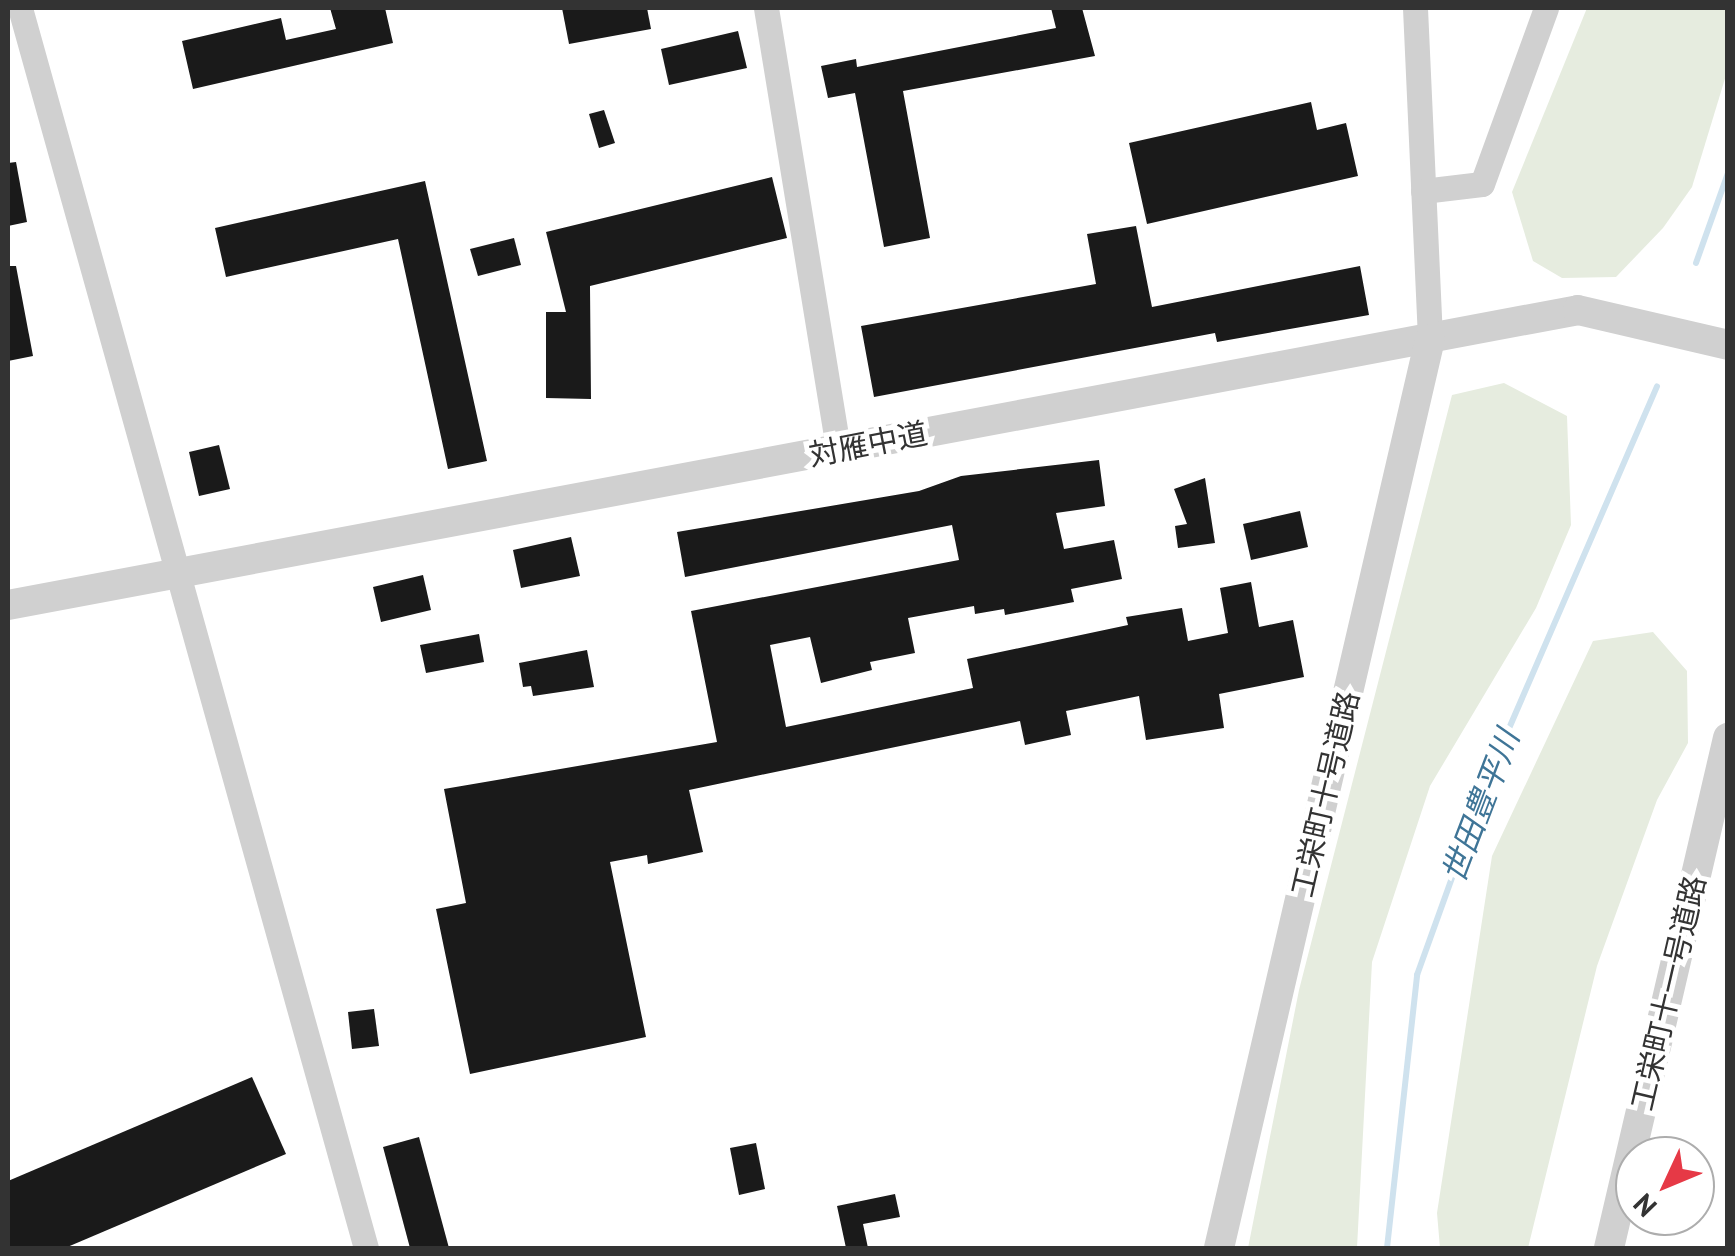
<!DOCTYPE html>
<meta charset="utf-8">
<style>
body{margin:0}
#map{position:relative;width:1735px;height:1256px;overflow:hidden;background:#fff;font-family:"PT Sans","Noto Sans JP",sans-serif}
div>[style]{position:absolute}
.green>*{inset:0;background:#e6ecdf}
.stream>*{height:6px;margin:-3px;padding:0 3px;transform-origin:3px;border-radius:3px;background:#cfe2ee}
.building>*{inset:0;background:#1a1a1a}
.minor>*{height:25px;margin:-12.5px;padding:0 12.5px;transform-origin:12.5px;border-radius:12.5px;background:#d0d0d0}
.tertiary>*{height:30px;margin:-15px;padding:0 15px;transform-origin:15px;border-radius:15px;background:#d0d0d0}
span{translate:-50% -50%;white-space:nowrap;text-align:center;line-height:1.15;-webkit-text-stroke:10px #fff;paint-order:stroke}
.street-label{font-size:30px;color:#333}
.water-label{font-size:32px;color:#3f7597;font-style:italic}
.frame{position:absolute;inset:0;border:10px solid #333;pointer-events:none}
.north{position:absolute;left:1615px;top:1136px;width:100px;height:100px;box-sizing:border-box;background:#fff;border:2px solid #adadad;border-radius:50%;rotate:226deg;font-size:28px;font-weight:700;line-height:40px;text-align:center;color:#333}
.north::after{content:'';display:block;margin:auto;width:35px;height:45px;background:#e63946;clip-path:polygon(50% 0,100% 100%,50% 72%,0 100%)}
</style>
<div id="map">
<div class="green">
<i style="clip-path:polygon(1587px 8px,1727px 8px,1727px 72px,1692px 187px,1663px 228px,1616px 277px,1562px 278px,1533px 261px,1512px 192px)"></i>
<i style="clip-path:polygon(1504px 383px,1567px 416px,1571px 525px,1536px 608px,1430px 786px,1372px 962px,1357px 1248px,1248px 1248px,1299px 990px,1452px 395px)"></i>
<i style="clip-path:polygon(1653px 632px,1687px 671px,1688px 743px,1657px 800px,1597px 966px,1528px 1248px,1440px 1248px,1437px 1213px,1492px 856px,1593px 641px)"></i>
</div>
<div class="stream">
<i style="left:1696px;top:263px;width:96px;rotate:-70.4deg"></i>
<i style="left:1387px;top:1248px;width:275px;rotate:-83.7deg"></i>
<i style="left:1417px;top:975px;width:218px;rotate:-70.2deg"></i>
<i style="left:1491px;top:770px;width:418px;rotate:-66.6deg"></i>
</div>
<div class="building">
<i style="clip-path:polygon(330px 8px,385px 8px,393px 43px,193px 89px,182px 41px,281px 18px,286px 40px,336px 29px)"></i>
<i style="clip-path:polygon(562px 8px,647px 8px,651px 29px,569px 44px)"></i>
<i style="clip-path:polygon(1051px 8px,1082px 8px,1095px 56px,903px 91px,930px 238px,884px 247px,855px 93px,828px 98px,821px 66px,856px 59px,857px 67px,1056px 28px)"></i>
<i style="clip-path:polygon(738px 31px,747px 68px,669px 85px,661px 49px)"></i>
<i style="clip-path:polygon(1311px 102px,1317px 130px,1346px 123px,1358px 176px,1147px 224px,1129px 143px)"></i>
<i style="clip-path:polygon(604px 110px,615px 143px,599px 148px,589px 114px)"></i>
<i style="clip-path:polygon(16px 162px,27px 222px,8px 226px,8px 163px)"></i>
<i style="clip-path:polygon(772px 177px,787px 238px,590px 286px,591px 399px,546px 398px,546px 312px,566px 312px,546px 232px)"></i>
<i style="clip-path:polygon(425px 181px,487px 461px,448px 469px,398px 239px,226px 277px,215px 228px)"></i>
<i style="clip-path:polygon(1136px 226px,1152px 307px,1360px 266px,1369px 315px,1217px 342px,1215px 333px,874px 397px,861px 326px,1096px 284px,1087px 234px)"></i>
<i style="clip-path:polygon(514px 238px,521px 265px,478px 276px,470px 249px)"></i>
<i style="clip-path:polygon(8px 266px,16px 266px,33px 356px,8px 361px)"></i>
<i style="clip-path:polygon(219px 445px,230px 489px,199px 496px,189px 452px)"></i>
<i style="clip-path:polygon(1099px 460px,1105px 506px,1056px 513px,1064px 549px,1114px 540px,1122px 579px,1071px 589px,1074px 602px,1005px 615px,1004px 609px,975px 614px,974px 606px,908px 618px,915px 653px,870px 662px,872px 670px,821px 683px,810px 637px,770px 645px,786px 727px,973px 688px,967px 659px,1128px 625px,1126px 617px,1182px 608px,1188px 641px,1228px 633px,1220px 588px,1251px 582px,1259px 627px,1293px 620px,1304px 677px,1219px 694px,1224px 728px,1146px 740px,1139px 696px,1066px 711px,1071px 735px,1025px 745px,1020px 721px,689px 790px,703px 852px,648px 864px,647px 855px,610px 862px,646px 1037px,470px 1074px,436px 909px,466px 903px,444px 789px,717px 742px,691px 611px,959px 560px,952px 525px,685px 577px,677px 532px,919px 491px,961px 476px)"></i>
<i style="clip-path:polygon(1205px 478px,1215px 543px,1178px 548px,1175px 526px,1187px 524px,1174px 489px)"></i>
<i style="clip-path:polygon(1300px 511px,1308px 547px,1251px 560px,1243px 524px)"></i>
<i style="clip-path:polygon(571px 537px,580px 576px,521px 588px,513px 550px)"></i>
<i style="clip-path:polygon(423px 575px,431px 610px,381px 622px,373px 587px)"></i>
<i style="clip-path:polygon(479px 634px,484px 662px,426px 673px,420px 645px)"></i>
<i style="clip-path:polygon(587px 650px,594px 687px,533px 696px,531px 686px,523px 687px,519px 663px)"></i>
<i style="clip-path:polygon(374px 1009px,379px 1046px,352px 1049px,348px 1012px)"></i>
<i style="clip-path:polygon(252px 1077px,286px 1154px,65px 1248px,8px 1248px,8px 1181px)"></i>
<i style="clip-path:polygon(419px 1137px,449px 1248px,410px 1248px,383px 1147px)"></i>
<i style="clip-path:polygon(756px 1143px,765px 1189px,739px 1195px,730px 1148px)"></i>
<i style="clip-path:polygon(895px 1194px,900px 1217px,863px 1224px,868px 1248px,846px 1248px,837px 1206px)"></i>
</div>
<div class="minor">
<i style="left:20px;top:8px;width:1287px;rotate:74.41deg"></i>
<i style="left:766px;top:8px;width:448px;rotate:80.7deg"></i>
<i style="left:1415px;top:8px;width:331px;rotate:87.4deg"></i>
<i style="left:1423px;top:191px;width:59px;rotate:-6.8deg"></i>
<i style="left:1482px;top:184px;width:187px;rotate:-70deg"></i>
</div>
<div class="tertiary">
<i style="left:8px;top:605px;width:1597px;rotate:-10.64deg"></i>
<i style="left:1578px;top:310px;width:154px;rotate:13.1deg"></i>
<i style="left:1219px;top:1248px;width:933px;rotate:-76.93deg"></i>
<i style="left:1609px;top:1248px;width:524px;rotate:-76.87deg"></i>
</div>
<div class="street-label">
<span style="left:868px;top:444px;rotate:-11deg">対雁中道</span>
<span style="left:1325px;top:794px;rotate:-77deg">工栄町十号道路</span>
<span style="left:1668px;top:993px;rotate:-77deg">工栄町十一号道路</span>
</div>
<div class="water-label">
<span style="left:1480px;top:806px;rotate:-69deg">世田豊平川</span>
</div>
<div class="frame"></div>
<div class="north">N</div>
</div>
